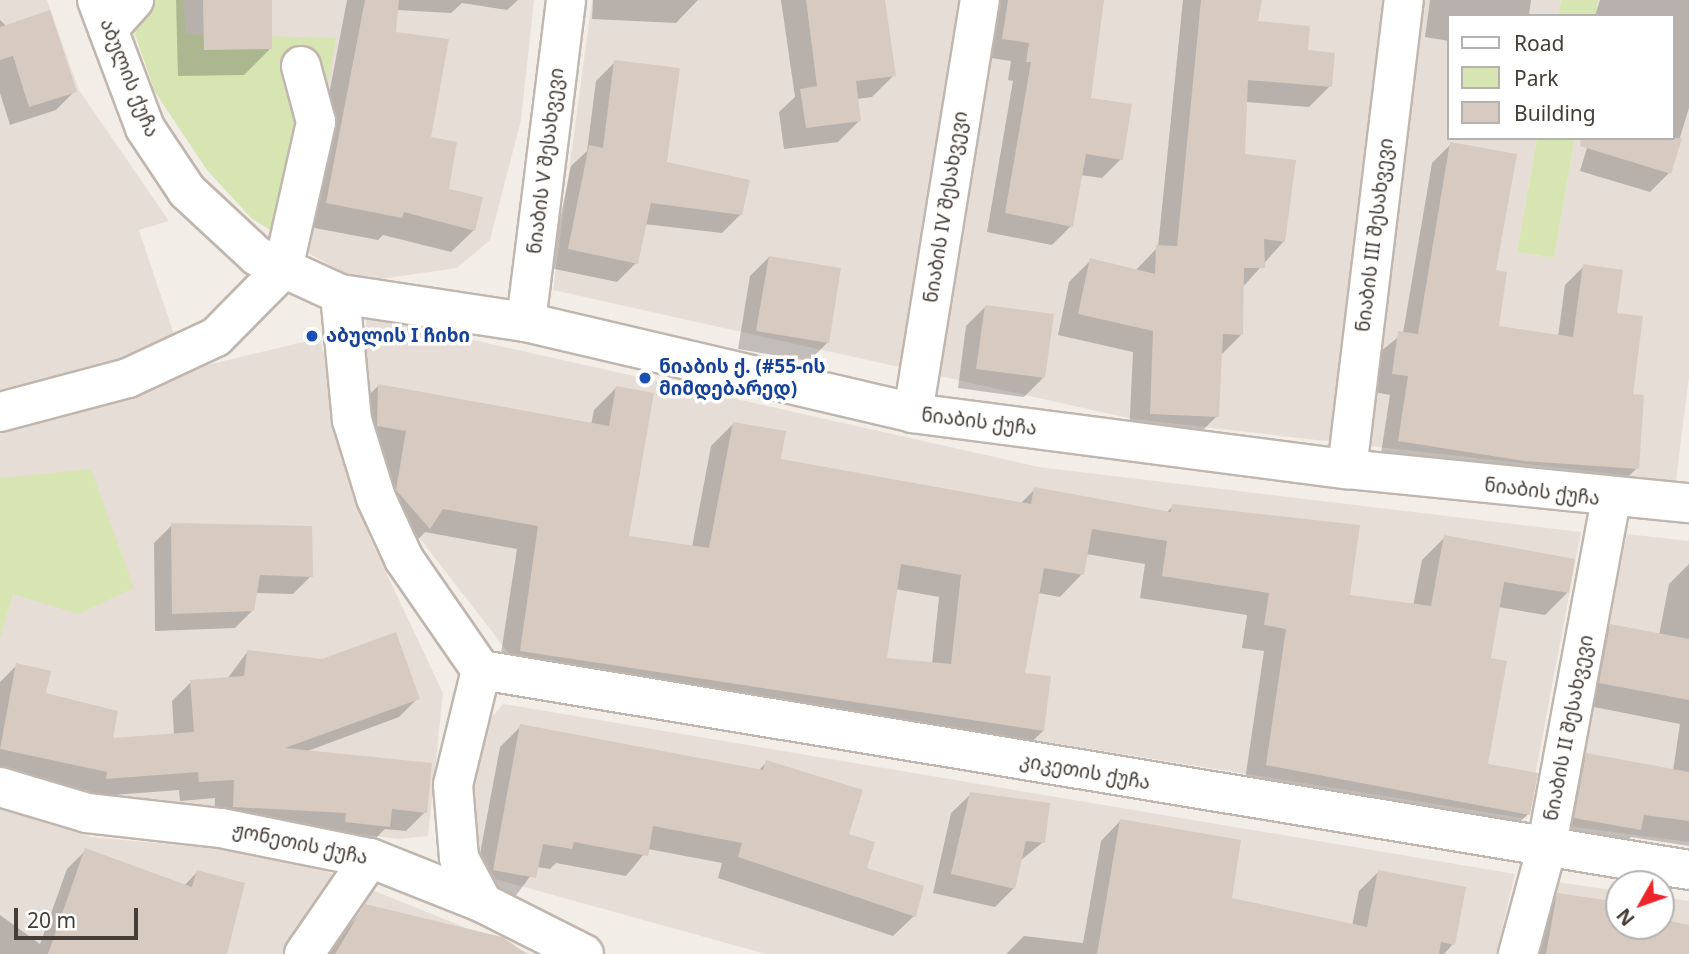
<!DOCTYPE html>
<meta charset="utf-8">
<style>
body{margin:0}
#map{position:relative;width:1689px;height:954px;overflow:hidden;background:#f3ede8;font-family:"Noto Sans","Noto Sans Georgian",sans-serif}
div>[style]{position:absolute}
.residential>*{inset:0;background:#e6ded6}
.green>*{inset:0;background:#d7e5b3}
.shadow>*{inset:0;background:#0003}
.building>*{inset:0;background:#d7cac1}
.roads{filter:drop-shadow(2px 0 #c1b6ae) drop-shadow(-2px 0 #c1b6ae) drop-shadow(0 2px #c1b6ae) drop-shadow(0 -2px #c1b6ae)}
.minor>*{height:38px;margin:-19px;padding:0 19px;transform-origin:19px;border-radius:19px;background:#fff}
.dots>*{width:19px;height:19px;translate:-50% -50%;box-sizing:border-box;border:4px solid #fff;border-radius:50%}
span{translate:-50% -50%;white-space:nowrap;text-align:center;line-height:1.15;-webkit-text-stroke:7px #fff;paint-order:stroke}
.street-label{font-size:19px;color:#463d37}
.transit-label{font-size:19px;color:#164399;font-weight:700}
.left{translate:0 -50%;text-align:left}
.legend{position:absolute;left:1447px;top:14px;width:228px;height:126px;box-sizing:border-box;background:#fff;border:2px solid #b5b1af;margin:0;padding:9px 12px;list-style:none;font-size:21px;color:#463d37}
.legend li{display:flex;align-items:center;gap:14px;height:35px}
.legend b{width:35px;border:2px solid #b5b1af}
.north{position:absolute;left:1605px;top:870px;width:70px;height:70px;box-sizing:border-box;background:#fff;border:2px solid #b5b1af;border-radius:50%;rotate:230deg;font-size:19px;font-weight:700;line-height:28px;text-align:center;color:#463d37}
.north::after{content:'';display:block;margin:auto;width:24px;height:32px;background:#ed252a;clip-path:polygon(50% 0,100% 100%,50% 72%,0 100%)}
.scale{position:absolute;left:14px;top:908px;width:124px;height:32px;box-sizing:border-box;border:4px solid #463d37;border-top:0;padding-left:9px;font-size:21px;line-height:24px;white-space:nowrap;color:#463d37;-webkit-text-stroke:5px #fff;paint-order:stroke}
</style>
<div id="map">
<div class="residential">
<i style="clip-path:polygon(0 0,47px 0,79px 90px,169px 221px,139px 230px,186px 370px,320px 338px,367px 532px,443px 693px,428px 836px,399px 839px,91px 799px,0 766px)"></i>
<i style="clip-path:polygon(184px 0,534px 0,521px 120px,490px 240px,457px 268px,360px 282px,299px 248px,184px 34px)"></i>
<i style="clip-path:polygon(592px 0,1561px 0,1558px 16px,1449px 16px,1449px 138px,1537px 138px,1517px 252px,1554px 258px,1575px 138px,1673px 138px,1673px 16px,1596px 16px,1598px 0,1689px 0,1689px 377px,1676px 481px,1133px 419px,553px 290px)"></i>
<i style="clip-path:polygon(366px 316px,1039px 467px,1581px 532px,1527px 819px,511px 656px,407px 522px,381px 476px,368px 401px)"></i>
<i style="clip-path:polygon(1627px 534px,1689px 541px,1689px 842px,1567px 826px)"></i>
<i style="clip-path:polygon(503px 704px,1515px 874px,1496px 954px,766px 954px,495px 879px,472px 834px,471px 774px,484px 726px)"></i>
<i style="clip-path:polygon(0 809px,91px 837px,285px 855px,531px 954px,0 954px)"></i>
<i style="clip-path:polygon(1557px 882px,1619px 891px,1619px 926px,1661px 926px,1661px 897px,1689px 901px,1689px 954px,1539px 954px)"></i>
</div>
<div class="green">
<i style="clip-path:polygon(123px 0,184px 0,185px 34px,336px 38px,299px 248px,251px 218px,207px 170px,155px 92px)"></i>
<i style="clip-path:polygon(1561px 0,1598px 0,1596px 16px,1558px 16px)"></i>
<i style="clip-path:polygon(1537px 138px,1575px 138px,1554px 258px,1517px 252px)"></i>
<i style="clip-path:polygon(91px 469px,134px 588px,78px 614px,13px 594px,0 639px,0 478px)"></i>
</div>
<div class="shadow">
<i style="clip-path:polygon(176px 0,270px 0,271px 48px,244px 75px,178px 76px)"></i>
<i style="clip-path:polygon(347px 0,518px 0,507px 10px,462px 3px,451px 13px,397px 10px,394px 34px,447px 190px,474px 230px,451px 252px,383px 235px,378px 240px,304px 226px)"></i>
<i style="clip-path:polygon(593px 0,698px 0,676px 23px,592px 19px)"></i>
<i style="clip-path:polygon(781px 0,883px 0,894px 75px,872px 97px,857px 99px,860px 120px,838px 142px,784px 149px,779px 112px,795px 97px)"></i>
<i style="clip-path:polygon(1001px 0,1086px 0,1089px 100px,1121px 159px,1102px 178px,1080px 175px,1071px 226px,1052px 245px,987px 232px,1013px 81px,1008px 80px,1011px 61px,984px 57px,991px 10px)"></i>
<i style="clip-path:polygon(1183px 0,1260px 0,1256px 22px,1306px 52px,1330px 86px,1309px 107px,1245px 102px,1243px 156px,1284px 241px,1242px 288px,1241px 335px,1220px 356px,1217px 416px,1196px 437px,1129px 435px,1133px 352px,1058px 335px,1069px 282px,1091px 260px,1135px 271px,1158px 247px)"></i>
<i style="clip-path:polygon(1430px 0,1531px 0,1529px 16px,1449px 16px,1449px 41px,1425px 37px)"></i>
<i style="clip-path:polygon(1600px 0,1689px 0,1689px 108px,1669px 173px,1650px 192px,1580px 171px,1590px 138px,1673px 138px,1673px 16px,1595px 16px)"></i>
<i style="clip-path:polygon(0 20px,75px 91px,56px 110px,10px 125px,0 93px)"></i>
<i style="clip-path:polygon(615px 62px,665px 163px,741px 214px,722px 233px,644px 224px,636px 263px,617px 282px,550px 268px,571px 166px,587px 151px,596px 81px)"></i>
<i style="clip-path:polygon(1451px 144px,1494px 272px,1497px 328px,1558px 337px,1565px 285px,1584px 266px,1615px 314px,1637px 468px,1618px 487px,1380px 460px,1390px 395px,1374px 392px,1380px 352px,1403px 333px,1432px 163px)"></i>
<i style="clip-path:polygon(769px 257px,828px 342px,809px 361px,738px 349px,750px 276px)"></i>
<i style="clip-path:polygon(985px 307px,1043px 378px,1024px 397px,958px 388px,966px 326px)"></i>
<i style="clip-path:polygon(evenodd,378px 386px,591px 425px,594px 410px,617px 387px,627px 537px,692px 547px,711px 446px,734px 423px,779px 460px,1020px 504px,1035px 489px,1166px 513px,1173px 506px,1348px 596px,1413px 606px,1422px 560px,1445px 537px,1568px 592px,1545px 615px,1498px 607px,1489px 660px,1486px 766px,1528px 814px,1505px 837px,1244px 787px,1264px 651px,1242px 648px,1247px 615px,1140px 598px,1145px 564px,1086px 554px,1082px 574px,1060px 597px,1038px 593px,1023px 674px,1043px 731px,1020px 753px,498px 673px,517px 549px,425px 532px,407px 551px,374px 514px,384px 454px,355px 449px,355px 409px,378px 386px,895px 589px,939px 597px,932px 664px,885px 659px,895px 589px)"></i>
<i style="clip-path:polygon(172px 525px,311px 576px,293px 594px,255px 593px,253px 610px,235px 628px,155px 631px,154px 543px)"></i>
<i style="clip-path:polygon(1689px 564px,1689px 846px,1631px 837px,1618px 850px,1554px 839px,1565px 777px,1587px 755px,1673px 771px,1680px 724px,1579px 704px,1589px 647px,1611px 625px,1659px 635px,1669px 584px)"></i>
<i style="clip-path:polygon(248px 651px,418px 698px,399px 717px,305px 752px,425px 812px,406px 831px,385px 829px,369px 845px,214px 826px,215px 798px,180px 801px,179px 790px,87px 797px,88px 791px,0 772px,0 682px,17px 665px,44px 694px,111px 740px,174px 735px,172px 701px,191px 682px,227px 679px)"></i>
<i style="clip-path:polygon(521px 726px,758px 771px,767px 762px,847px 836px,865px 869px,914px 916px,893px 936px,718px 878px,722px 863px,648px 849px,626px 876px,556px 863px,550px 869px,537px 867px,514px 898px,473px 891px,500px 747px)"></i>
<i style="clip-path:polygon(971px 794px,1043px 842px,1020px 861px,1014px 888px,995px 907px,933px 893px,951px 813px)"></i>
<i style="clip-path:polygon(1120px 821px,1230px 899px,1352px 926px,1359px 891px,1378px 872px,1453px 944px,1444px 954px,1006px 954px,1024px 936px,1083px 943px,1101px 841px)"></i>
<i style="clip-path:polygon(86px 850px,184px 886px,197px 872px,225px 954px,0 954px,0 915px,40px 944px,67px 869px)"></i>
<i style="clip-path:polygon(1558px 895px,1619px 903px,1619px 926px,1661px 921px,1689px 927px,1689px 954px,1532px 954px,1539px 914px)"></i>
<i style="clip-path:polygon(366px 906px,481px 933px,475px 954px,326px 954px)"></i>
</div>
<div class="building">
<i style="clip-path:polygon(203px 0,272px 0,272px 49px,204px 50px)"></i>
<i style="clip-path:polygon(365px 0,399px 0,396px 32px,449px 39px,431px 137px,457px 142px,449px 189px,483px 197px,475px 231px,404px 212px,402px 218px,326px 203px)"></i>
<i style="clip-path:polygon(806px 0,885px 0,896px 76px,856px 81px,861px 121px,806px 128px,800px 89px,817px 86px)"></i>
<i style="clip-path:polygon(1008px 0,1104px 0,1091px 98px,1132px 104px,1123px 160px,1086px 154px,1073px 227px,1005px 213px,1031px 62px,1026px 62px,1029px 43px,1002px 39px)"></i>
<i style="clip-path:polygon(1201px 0,1262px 0,1258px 21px,1310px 26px,1308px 50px,1335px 53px,1332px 87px,1248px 80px,1245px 154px,1296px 160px,1285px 242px,1264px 239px,1265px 268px,1244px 268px,1243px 335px,1223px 334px,1219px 417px,1150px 414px,1153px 331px,1078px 314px,1090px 258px,1155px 274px,1156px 245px,1177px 246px)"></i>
<i style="clip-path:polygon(50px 10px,77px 92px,29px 107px,13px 56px,0 60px,0 27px)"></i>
<i style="clip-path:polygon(614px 60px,680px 68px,667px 162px,750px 180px,742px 215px,651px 203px,638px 264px,568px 249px,589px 145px,603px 148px)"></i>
<i style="clip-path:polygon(1581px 138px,1682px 138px,1671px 174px,1580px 146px)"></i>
<i style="clip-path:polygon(1450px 142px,1517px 154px,1496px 270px,1507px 272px,1499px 326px,1573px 337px,1583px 264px,1623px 270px,1617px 313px,1643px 316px,1633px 394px,1644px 395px,1639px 469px,1524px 461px,1398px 441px,1408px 376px,1392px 374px,1398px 331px,1418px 334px)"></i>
<i style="clip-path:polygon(769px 256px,841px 268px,829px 343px,756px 331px)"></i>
<i style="clip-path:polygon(985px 305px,1054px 314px,1045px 378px,976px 369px)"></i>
<i style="clip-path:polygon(evenodd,378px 384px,609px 426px,616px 386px,654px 393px,629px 536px,709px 548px,733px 422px,786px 431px,781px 459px,1031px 504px,1034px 487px,1171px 512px,1172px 504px,1360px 525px,1350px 595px,1431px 606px,1444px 535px,1575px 559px,1569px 593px,1504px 582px,1498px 617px,1491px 658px,1507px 661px,1488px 764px,1538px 773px,1530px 815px,1266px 765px,1286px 629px,1264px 625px,1269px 593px,1162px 576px,1167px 541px,1092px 529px,1084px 575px,1044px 568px,1025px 673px,1051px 676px,1044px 731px,520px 651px,538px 526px,443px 509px,430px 529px,396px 490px,406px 431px,377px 426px,378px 384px,901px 564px,961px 575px,951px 664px,887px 658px,901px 564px)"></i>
<i style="clip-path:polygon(171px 523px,312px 526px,313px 577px,260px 575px,254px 611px,172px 614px)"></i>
<i style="clip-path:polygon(1610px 624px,1689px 639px,1689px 700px,1599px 683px)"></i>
<i style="clip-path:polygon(396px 632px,420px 699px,285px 748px,432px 763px,427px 813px,392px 809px,390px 827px,345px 822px,346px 813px,233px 807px,234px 780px,199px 782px,198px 772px,106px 779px,107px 772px,0 749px,16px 663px,51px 671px,46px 693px,118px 711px,113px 738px,194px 732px,190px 680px,244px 676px,247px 650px,322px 659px)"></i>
<i style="clip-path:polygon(520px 724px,763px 770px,766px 760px,863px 790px,849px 834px,875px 842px,867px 868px,924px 886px,916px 917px,738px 857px,742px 843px,653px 826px,648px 856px,574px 842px,572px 849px,543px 844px,536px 878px,493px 870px)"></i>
<i style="clip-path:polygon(1586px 753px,1689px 772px,1689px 821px,1644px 815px,1641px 830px,1574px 818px)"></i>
<i style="clip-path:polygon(970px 792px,1050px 803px,1045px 843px,1026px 841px,1015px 889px,951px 874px)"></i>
<i style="clip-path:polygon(1120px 819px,1241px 840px,1232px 898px,1367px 927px,1378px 870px,1466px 887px,1455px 945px,1441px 942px,1439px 954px,1097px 954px)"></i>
<i style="clip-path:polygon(85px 848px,192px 887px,197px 870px,245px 883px,227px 954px,48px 954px)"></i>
<i style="clip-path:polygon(1557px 893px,1619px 902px,1619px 926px,1661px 926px,1661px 919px,1689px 925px,1689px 954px,1546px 954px)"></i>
<i style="clip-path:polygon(365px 904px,502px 937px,527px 954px,335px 954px)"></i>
</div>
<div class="roads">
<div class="minor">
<i style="left:97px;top:0;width:137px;rotate:69.4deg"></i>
<i style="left:145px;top:128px;width:76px;rotate:56.3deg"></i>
<i style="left:187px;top:191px;width:96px;rotate:42.9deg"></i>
<i style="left:257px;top:256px;width:91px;rotate:24.6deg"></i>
<i style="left:340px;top:294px;width:188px;rotate:8.6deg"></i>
<i style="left:526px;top:322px;width:398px;rotate:13.2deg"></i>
<i style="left:913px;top:413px;width:438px;rotate:7.4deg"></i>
<i style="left:1347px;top:469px;width:344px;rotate:5.7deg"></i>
<i style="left:108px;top:29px;width:39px;rotate:-48deg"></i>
<i style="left:340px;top:294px;width:127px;rotate:84.6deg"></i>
<i style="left:352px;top:420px;width:82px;rotate:72.9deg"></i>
<i style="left:376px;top:498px;width:67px;rotate:65.3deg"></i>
<i style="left:404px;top:559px;width:135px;rotate:55.3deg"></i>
<i style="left:481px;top:670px;width:118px;rotate:103.7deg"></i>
<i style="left:453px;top:785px;width:73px;rotate:85.3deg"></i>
<i style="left:459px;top:858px;width:51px;rotate:61.9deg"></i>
<i style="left:526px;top:322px;width:324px;rotate:-82.9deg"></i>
<i style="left:0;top:412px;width:132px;rotate:-14.9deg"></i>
<i style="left:128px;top:378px;width:97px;rotate:-25deg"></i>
<i style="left:216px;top:337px;width:95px;rotate:-45.4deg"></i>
<i style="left:283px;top:269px;width:151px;rotate:-77.3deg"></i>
<i style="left:316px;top:122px;width:58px;rotate:-105deg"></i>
<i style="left:913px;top:413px;width:418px;rotate:-80.8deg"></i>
<i style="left:1347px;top:469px;width:472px;rotate:-83.1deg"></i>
<i style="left:481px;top:670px;width:1224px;rotate:9.4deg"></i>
<i style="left:0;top:787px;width:91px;rotate:16.6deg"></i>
<i style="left:87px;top:813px;width:135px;rotate:6.4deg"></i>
<i style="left:221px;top:828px;width:152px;rotate:11.4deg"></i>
<i style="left:370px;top:858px;width:122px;rotate:21.7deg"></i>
<i style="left:483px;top:903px;width:113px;rotate:26.8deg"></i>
<i style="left:304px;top:954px;width:116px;rotate:-55.5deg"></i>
<i style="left:1518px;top:954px;width:108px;rotate:-74.9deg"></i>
<i style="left:1546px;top:850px;width:356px;rotate:-79.5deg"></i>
</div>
</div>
<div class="dots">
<i style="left:312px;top:336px;background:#1a4fb4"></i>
<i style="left:645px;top:378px;background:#1a4fb4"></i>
</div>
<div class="street-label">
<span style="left:129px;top:78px;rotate:68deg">აბულის ქუჩა</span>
<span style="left:546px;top:161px;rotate:-83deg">ნიაბის V შესახვევი</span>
<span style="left:946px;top:207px;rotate:-81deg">ნიაბის IV შესახვევი</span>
<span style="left:1375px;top:235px;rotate:-83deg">ნიაბის III შესახვევი</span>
<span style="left:979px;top:422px;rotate:7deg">ნიაბის ქუჩა</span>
<span style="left:1542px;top:492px;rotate:7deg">ნიაბის ქუჩა</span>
<span style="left:1569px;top:728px;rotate:-79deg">ნიაბის II შესახვევი</span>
<span style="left:1085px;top:772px;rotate:10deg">კიკეთის ქუჩა</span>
<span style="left:300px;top:844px;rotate:12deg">ჟონეთის ქუჩა</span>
</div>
<div class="transit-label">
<span class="left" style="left:326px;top:336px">აბულის I ჩიხი</span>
<span class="left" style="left:659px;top:378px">ნიაბის ქ. (#55-ის<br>მიმდებარედ)</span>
</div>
<ul class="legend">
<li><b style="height:9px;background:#fff"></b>Road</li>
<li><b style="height:19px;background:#d7e5b3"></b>Park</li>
<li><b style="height:19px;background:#d7cac1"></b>Building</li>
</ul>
<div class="north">N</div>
<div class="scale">20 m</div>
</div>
